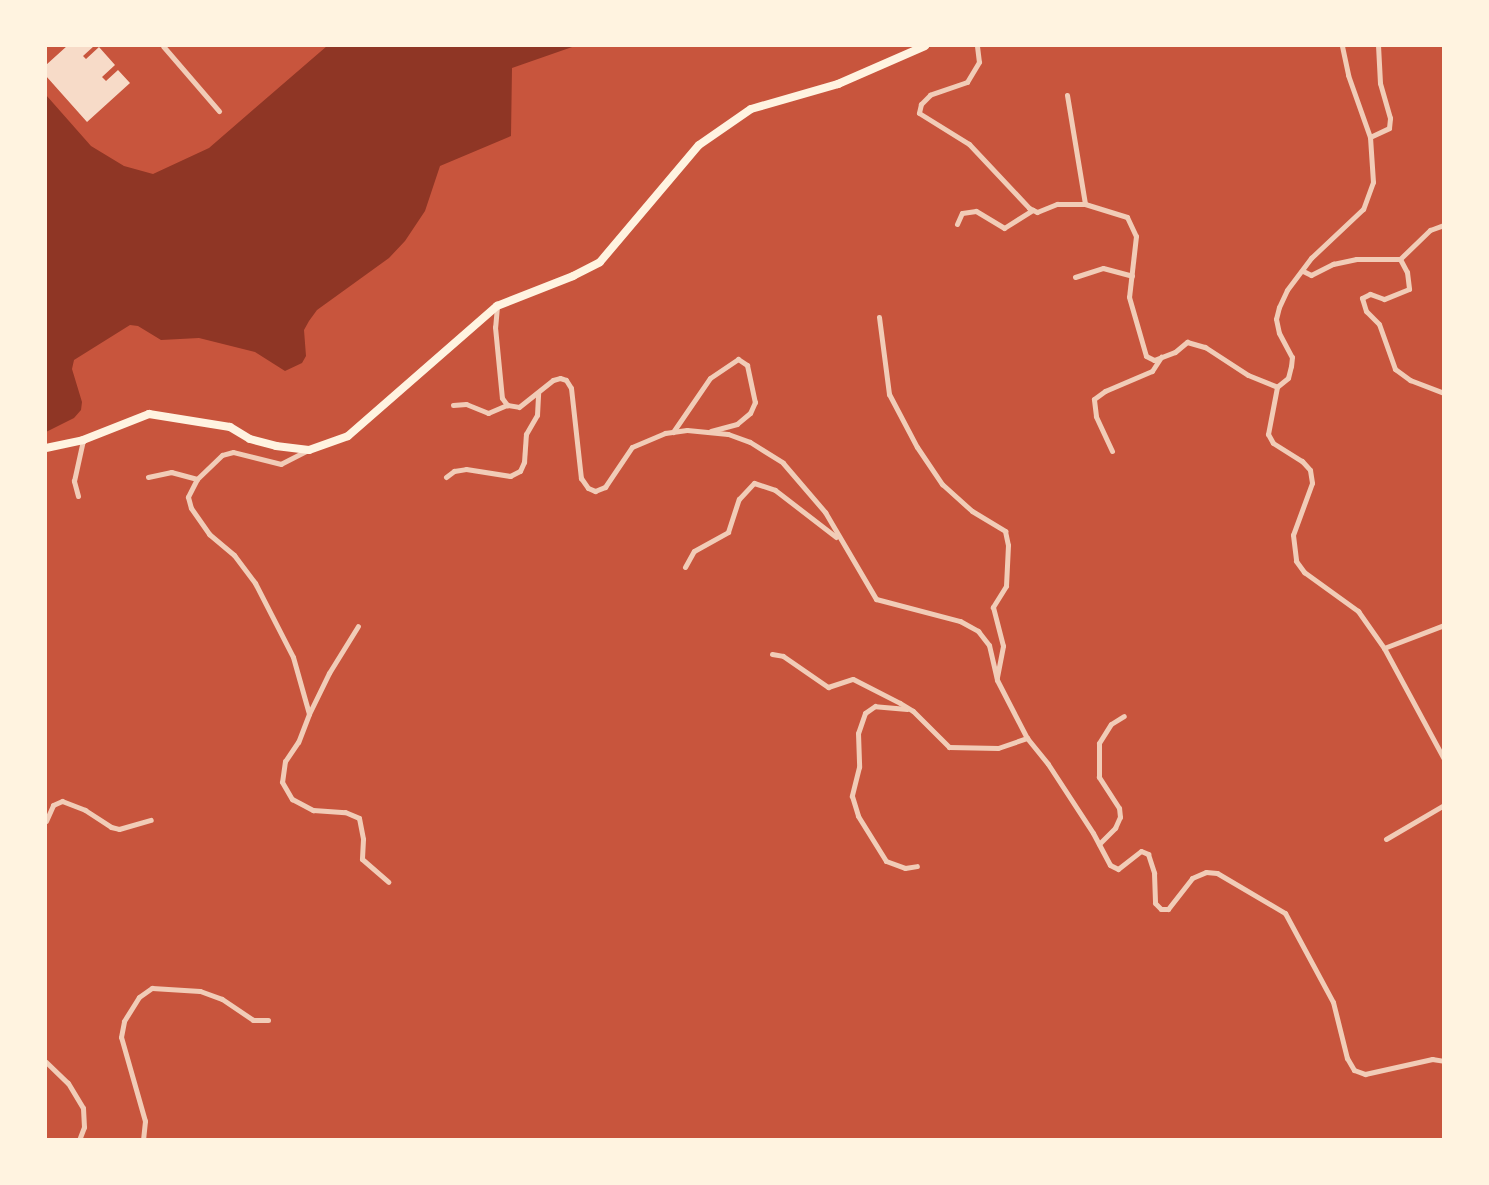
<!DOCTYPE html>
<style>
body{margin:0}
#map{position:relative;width:1489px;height:1185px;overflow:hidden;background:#c8553d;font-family:Roboto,sans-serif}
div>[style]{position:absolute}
.water>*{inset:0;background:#8f3625}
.building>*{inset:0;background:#f7dbc8}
.minor>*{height:5px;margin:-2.5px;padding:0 2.5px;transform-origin:2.5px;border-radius:2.5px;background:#f1ccb7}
.primary>*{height:8px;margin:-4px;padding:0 4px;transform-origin:4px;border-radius:4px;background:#fff3e0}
span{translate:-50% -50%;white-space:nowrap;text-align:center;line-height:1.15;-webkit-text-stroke:5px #fff3e0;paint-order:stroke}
.frame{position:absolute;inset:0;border:47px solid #fff3e0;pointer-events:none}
</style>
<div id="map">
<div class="water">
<i style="clip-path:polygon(327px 46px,575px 46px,512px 68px,511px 136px,440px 166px,425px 211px,405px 241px,389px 258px,317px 310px,309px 321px,304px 330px,306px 356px,302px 363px,285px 371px,255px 352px,199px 338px,161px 340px,138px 326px,130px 325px,74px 360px,72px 369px,82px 402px,81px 410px,74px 418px,46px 432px,46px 95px,91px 146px,124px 166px,153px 174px,209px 148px)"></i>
</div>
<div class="building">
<i style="clip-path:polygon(67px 46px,94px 46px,83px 56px,86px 59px,99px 47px,115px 65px,102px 77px,106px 81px,118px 70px,130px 83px,87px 122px,46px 76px,46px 65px)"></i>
</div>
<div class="minor">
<i style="left:163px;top:46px;width:86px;rotate:49.3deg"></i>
<i style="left:977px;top:46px;width:16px;rotate:83deg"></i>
<i style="left:979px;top:62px;width:23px;rotate:121deg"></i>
<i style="left:967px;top:82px;width:39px;rotate:161deg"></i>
<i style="left:930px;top:95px;width:13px;rotate:135deg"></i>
<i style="left:921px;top:104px;width:9px;rotate:103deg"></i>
<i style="left:919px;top:113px;width:59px;rotate:31.8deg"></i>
<i style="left:969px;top:144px;width:88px;rotate:46.8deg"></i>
<i style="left:1029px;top:208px;width:9px;rotate:27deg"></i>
<i style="left:1037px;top:212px;width:22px;rotate:-22deg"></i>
<i style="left:1057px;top:204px;width:28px"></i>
<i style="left:1085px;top:204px;width:44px;rotate:17.2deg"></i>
<i style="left:1127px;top:217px;width:21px;rotate:65deg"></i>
<i style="left:1136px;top:236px;width:61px;rotate:96.5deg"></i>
<i style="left:1129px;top:297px;width:61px;rotate:73.9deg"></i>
<i style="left:1146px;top:356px;width:9px;rotate:27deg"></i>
<i style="left:1154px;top:360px;width:22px;rotate:-21deg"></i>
<i style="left:1175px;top:352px;width:16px;rotate:-40deg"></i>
<i style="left:1187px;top:342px;width:19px;rotate:16deg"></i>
<i style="left:1205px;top:347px;width:51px;rotate:33.1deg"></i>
<i style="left:1248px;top:375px;width:31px;rotate:22deg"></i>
<i style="left:1342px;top:46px;width:30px;rotate:78deg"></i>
<i style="left:1348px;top:75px;width:66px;rotate:70.5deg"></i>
<i style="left:1370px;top:137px;width:45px;rotate:86.2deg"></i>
<i style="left:1373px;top:182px;width:29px;rotate:110deg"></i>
<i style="left:1363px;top:209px;width:71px;rotate:136.7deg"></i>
<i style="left:1311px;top:258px;width:40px;rotate:127deg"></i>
<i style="left:1287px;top:290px;width:19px;rotate:115deg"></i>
<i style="left:1279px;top:307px;width:12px;rotate:104deg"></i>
<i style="left:1276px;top:319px;width:14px;rotate:78deg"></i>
<i style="left:1279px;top:333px;width:27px;rotate:62deg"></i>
<i style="left:1292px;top:357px;width:9px;rotate:96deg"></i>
<i style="left:1291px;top:366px;width:12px;rotate:104deg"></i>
<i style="left:1288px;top:378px;width:14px;rotate:141deg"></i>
<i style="left:1277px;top:387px;width:48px;rotate:100.8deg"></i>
<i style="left:1268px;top:434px;width:10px;rotate:61deg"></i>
<i style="left:1273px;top:443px;width:34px;rotate:32deg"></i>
<i style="left:1302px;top:461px;width:12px;rotate:48deg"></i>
<i style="left:1310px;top:470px;width:13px;rotate:81deg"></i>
<i style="left:1312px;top:483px;width:55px;rotate:110.1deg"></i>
<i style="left:1293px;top:535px;width:26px;rotate:83deg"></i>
<i style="left:1296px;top:561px;width:14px;rotate:54deg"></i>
<i style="left:1304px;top:572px;width:67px;rotate:35.8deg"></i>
<i style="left:1358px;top:611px;width:45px;rotate:54.9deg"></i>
<i style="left:1384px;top:648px;width:126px;rotate:61.6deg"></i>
<i style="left:1067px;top:95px;width:110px;rotate:80.6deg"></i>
<i style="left:1370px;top:137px;width:21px;rotate:-25deg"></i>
<i style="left:1389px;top:128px;width:10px;rotate:-84deg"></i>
<i style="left:1390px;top:118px;width:36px;rotate:-106deg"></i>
<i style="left:1380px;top:83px;width:37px;rotate:-93deg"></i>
<i style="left:957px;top:224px;width:12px;rotate:-66deg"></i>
<i style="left:962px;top:213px;width:14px;rotate:-8deg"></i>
<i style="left:976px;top:211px;width:33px;rotate:31deg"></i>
<i style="left:1004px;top:228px;width:34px;rotate:-32deg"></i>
<i style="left:1400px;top:259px;width:15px;rotate:62deg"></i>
<i style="left:1407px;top:272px;width:17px;rotate:83deg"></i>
<i style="left:1409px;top:289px;width:27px;rotate:158deg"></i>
<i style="left:1384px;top:299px;width:15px;rotate:-160deg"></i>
<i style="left:1370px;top:294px;width:9px;rotate:153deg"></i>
<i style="left:1362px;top:298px;width:14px;rotate:73deg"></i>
<i style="left:1366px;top:311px;width:18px;rotate:45deg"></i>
<i style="left:1379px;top:324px;width:48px;rotate:70.4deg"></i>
<i style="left:1395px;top:369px;width:19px;rotate:36deg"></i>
<i style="left:1410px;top:380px;width:36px;rotate:21deg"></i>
<i style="left:1303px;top:271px;width:9px;rotate:27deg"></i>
<i style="left:1311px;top:275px;width:25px;rotate:-27deg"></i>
<i style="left:1333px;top:264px;width:24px;rotate:-12deg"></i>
<i style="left:1356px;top:259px;width:44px"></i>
<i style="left:1400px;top:259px;width:42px;rotate:-44deg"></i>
<i style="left:1430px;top:230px;width:15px;rotate:-20deg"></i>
<i style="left:1075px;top:277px;width:29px;rotate:-18deg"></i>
<i style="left:1103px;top:268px;width:30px;rotate:15deg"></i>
<i style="left:497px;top:306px;width:21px;rotate:95deg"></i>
<i style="left:495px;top:327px;width:71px;rotate:84.4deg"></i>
<i style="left:502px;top:398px;width:9px;rotate:54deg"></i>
<i style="left:507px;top:405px;width:12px;rotate:9deg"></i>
<i style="left:519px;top:407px;width:43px;rotate:-38.5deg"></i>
<i style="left:553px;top:380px;width:7px;rotate:-16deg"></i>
<i style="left:560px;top:378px;width:6px;rotate:18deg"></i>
<i style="left:566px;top:380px;width:9px;rotate:58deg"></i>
<i style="left:571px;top:388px;width:91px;rotate:83.7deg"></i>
<i style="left:581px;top:478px;width:12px;rotate:55deg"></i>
<i style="left:588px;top:488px;width:8px;rotate:23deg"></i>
<i style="left:595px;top:491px;width:11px;rotate:-22deg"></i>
<i style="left:605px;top:487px;width:48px;rotate:-56deg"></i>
<i style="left:632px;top:447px;width:36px;rotate:-23deg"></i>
<i style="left:665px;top:433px;width:22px;rotate:-8deg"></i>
<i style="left:687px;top:430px;width:41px;rotate:5.6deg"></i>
<i style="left:728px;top:434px;width:23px;rotate:20deg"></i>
<i style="left:750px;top:442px;width:39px;rotate:32deg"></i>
<i style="left:783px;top:463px;width:65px;rotate:49.4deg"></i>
<i style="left:825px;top:512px;width:101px;rotate:59.6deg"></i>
<i style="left:876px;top:599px;width:87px;rotate:14.7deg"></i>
<i style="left:960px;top:621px;width:21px;rotate:29deg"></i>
<i style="left:978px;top:631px;width:18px;rotate:52deg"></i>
<i style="left:989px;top:645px;width:36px;rotate:77deg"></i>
<i style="left:997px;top:680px;width:65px;rotate:62.7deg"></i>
<i style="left:1027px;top:738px;width:33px;rotate:51deg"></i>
<i style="left:1048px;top:764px;width:82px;rotate:56.9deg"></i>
<i style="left:1093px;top:833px;width:36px;rotate:62deg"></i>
<i style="left:1110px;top:865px;width:9px;rotate:27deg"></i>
<i style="left:1118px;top:869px;width:29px;rotate:-38deg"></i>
<i style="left:1141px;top:851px;width:8px;rotate:23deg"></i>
<i style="left:1148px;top:854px;width:20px;rotate:72deg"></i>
<i style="left:1154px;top:873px;width:30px;rotate:88deg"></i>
<i style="left:1155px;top:903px;width:8px;rotate:45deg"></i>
<i style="left:1161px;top:909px;width:7px"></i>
<i style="left:1168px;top:909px;width:39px;rotate:-52deg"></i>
<i style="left:1192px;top:878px;width:15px;rotate:-23deg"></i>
<i style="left:1206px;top:872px;width:11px;rotate:5deg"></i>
<i style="left:1217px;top:873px;width:79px;rotate:30.5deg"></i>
<i style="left:1285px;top:913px;width:101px;rotate:61.7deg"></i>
<i style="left:1333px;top:1002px;width:58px;rotate:76deg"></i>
<i style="left:1347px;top:1058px;width:14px;rotate:60deg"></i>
<i style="left:1354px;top:1070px;width:12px;rotate:20deg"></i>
<i style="left:1365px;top:1074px;width:69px;rotate:-12.6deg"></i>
<i style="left:1432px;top:1059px;width:12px;rotate:9deg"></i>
<i style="left:879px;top:317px;width:78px;rotate:82.6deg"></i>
<i style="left:889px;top:394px;width:60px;rotate:62.2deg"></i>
<i style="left:917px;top:447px;width:45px;rotate:56deg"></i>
<i style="left:942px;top:484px;width:40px;rotate:42deg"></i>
<i style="left:972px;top:511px;width:39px;rotate:31deg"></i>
<i style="left:1005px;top:531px;width:14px;rotate:78deg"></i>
<i style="left:1008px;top:545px;width:41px;rotate:92.8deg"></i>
<i style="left:1006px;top:586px;width:25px;rotate:122deg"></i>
<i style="left:993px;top:607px;width:40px;rotate:75.6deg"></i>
<i style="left:1003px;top:646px;width:32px;rotate:101deg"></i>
<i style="left:453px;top:405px;width:13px;rotate:-4deg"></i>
<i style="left:466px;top:404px;width:24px;rotate:22deg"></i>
<i style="left:488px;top:413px;width:21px;rotate:-23deg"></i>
<i style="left:673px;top:432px;width:65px;rotate:-55.6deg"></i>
<i style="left:710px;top:378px;width:34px;rotate:-34deg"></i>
<i style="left:738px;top:359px;width:11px;rotate:34deg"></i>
<i style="left:747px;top:365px;width:38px;rotate:78deg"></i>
<i style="left:755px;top:402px;width:12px;rotate:114deg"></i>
<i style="left:750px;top:413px;width:17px;rotate:140deg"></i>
<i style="left:737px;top:424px;width:27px;rotate:165deg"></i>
<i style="left:306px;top:451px;width:28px;rotate:153deg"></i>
<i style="left:281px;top:464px;width:49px;rotate:-166deg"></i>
<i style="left:233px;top:452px;width:11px;rotate:165deg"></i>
<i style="left:222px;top:455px;width:35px;rotate:136deg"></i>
<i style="left:197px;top:479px;width:20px;rotate:117deg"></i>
<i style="left:188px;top:497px;width:11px;rotate:75deg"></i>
<i style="left:191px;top:508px;width:32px;rotate:55deg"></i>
<i style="left:209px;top:534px;width:33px;rotate:40deg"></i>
<i style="left:234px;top:555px;width:35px;rotate:53deg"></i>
<i style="left:255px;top:583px;width:83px;rotate:62.8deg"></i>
<i style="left:293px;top:657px;width:59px;rotate:74.3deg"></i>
<i style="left:309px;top:714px;width:30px;rotate:111deg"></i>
<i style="left:298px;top:742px;width:23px;rotate:124deg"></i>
<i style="left:285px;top:761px;width:21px;rotate:98deg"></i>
<i style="left:282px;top:782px;width:20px;rotate:60deg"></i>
<i style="left:292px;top:799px;width:24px;rotate:28deg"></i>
<i style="left:313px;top:810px;width:32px;rotate:4deg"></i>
<i style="left:345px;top:812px;width:15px;rotate:23deg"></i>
<i style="left:359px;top:818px;width:21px;rotate:79deg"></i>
<i style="left:363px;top:839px;width:20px;rotate:93deg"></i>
<i style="left:362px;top:859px;width:35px;rotate:41deg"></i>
<i style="left:1112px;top:451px;width:38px;rotate:-115deg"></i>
<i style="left:1096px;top:416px;width:17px;rotate:-97deg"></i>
<i style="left:1094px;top:399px;width:14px;rotate:-36deg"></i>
<i style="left:1105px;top:391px;width:51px;rotate:-23.1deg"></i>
<i style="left:1152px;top:371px;width:17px;rotate:-57deg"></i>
<i style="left:148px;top:477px;width:24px;rotate:-12deg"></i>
<i style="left:171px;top:472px;width:27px;rotate:15deg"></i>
<i style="left:446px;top:477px;width:10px;rotate:-37deg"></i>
<i style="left:454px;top:471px;width:12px;rotate:-9deg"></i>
<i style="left:466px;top:469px;width:45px;rotate:9deg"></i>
<i style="left:510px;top:476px;width:11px;rotate:-27deg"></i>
<i style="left:520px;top:471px;width:10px;rotate:-66deg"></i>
<i style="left:524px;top:462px;width:28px;rotate:-86deg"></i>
<i style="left:526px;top:434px;width:22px;rotate:-60deg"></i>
<i style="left:537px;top:415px;width:22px;rotate:-87deg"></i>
<i style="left:78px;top:496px;width:16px;rotate:-105deg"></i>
<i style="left:74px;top:481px;width:42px;rotate:-77.6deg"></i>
<i style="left:685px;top:567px;width:18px;rotate:-61deg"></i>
<i style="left:694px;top:551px;width:39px;rotate:-29deg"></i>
<i style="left:728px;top:532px;width:35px;rotate:-72deg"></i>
<i style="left:739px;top:499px;width:22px;rotate:-47deg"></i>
<i style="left:754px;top:483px;width:22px;rotate:18deg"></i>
<i style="left:775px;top:490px;width:77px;rotate:37.6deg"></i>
<i style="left:1384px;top:648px;width:64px;rotate:-21deg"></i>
<i style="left:772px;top:654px;width:11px;rotate:10deg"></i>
<i style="left:783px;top:656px;width:55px;rotate:34.6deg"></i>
<i style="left:828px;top:687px;width:26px;rotate:-18deg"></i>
<i style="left:853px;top:679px;width:53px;rotate:27.1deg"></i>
<i style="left:900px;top:703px;width:15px;rotate:32deg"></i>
<i style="left:913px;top:711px;width:51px;rotate:45deg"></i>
<i style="left:949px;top:747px;width:49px;rotate:1.2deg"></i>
<i style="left:998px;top:748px;width:31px;rotate:-19deg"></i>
<i style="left:907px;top:709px;width:32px;rotate:-175deg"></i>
<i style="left:875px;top:706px;width:12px;rotate:145deg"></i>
<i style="left:865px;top:713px;width:21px;rotate:109deg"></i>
<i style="left:858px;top:733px;width:34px;rotate:88deg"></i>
<i style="left:859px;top:767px;width:30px;rotate:104deg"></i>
<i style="left:852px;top:796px;width:21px;rotate:73deg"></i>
<i style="left:858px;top:816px;width:53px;rotate:58.1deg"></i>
<i style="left:886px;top:861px;width:20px;rotate:20deg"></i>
<i style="left:905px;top:868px;width:12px;rotate:-9deg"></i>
<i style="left:309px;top:714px;width:46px;rotate:-64deg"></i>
<i style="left:329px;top:673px;width:55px;rotate:-58.3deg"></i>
<i style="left:46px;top:821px;width:17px;rotate:-66deg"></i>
<i style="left:53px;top:805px;width:10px;rotate:-24deg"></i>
<i style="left:62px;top:801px;width:25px;rotate:21deg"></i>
<i style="left:85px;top:810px;width:31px;rotate:33deg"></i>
<i style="left:111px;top:827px;width:8px;rotate:14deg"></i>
<i style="left:119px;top:829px;width:33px;rotate:-16deg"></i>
<i style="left:1386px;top:839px;width:67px;rotate:-30.4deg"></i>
<i style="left:1099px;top:844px;width:23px;rotate:-45deg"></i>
<i style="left:1115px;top:828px;width:12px;rotate:-66deg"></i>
<i style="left:1120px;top:817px;width:9px;rotate:-96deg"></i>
<i style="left:1119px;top:808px;width:37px;rotate:-123deg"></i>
<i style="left:1099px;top:777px;width:34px;rotate:-90deg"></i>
<i style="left:1099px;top:743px;width:22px;rotate:-58deg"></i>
<i style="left:1111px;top:724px;width:15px;rotate:-32deg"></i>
<i style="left:46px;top:1062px;width:30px;rotate:44deg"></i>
<i style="left:68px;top:1083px;width:29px;rotate:59deg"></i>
<i style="left:83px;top:1108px;width:19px;rotate:87deg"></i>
<i style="left:84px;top:1127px;width:14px;rotate:111deg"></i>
<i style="left:143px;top:1140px;width:19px;rotate:-84deg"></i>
<i style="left:145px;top:1121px;width:87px;rotate:-105.9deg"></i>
<i style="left:121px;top:1037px;width:16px;rotate:-79deg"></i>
<i style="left:124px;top:1021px;width:28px;rotate:-58deg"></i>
<i style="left:139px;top:997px;width:16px;rotate:-35deg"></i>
<i style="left:152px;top:988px;width:48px;rotate:3.6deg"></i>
<i style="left:200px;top:991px;width:23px;rotate:20deg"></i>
<i style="left:222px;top:999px;width:37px;rotate:34deg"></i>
<i style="left:253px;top:1020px;width:15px"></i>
</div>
<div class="primary">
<i style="left:46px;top:448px;width:38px;rotate:-12deg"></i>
<i style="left:83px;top:440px;width:71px;rotate:-21.5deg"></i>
<i style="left:149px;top:414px;width:82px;rotate:9.1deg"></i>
<i style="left:230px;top:427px;width:23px;rotate:31deg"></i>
<i style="left:250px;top:439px;width:27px;rotate:15deg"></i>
<i style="left:276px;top:446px;width:33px;rotate:7deg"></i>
<i style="left:309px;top:450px;width:41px;rotate:-19.7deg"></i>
<i style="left:348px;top:436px;width:198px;rotate:-41.1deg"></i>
<i style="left:497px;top:306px;width:82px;rotate:-21.5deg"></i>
<i style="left:573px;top:276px;width:30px;rotate:-27deg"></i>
<i style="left:600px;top:262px;width:153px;rotate:-49.8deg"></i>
<i style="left:699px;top:145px;width:63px;rotate:-34.7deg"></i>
<i style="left:751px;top:109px;width:91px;rotate:-16deg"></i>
<i style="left:838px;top:84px;width:95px;rotate:-23.6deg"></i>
</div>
<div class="frame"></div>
</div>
